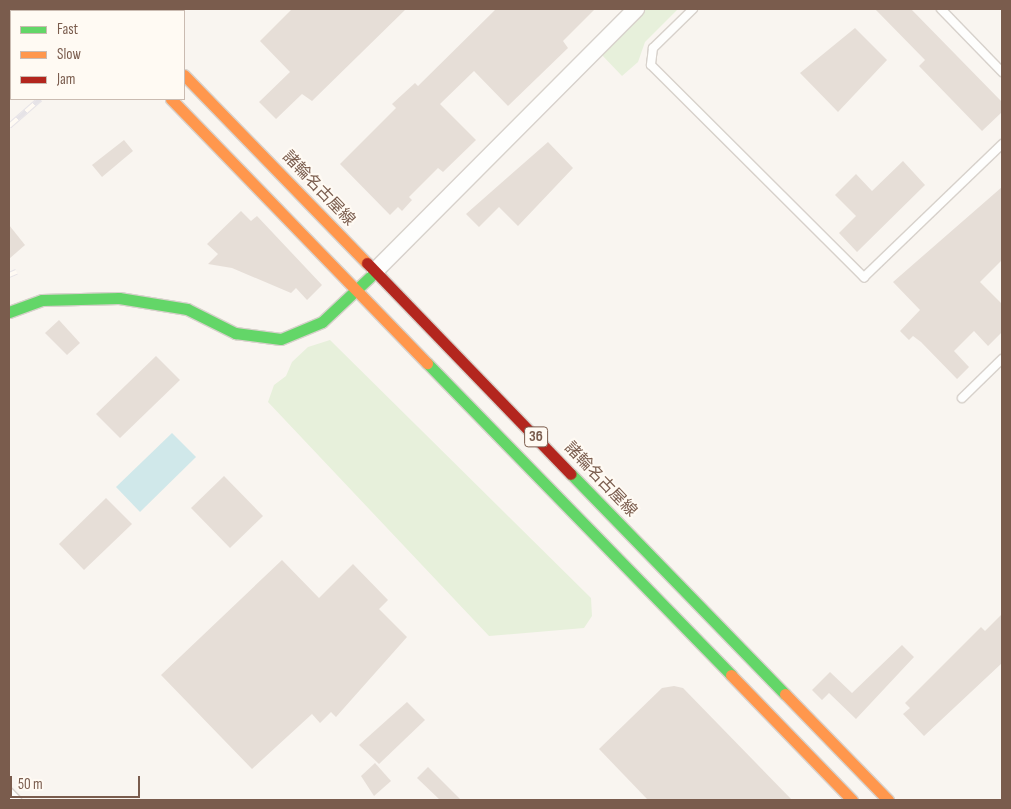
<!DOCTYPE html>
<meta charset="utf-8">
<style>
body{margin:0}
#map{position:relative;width:1011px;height:809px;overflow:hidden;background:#f9f5f0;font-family:"Sofia Sans Condensed","Noto Sans JP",sans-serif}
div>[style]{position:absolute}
.green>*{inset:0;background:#e7f0db}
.water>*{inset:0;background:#d0e8ea}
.building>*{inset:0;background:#e6ded7}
.roads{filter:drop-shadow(1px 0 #d7d1cb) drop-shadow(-1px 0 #d7d1cb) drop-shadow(0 1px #d7d1cb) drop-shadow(0 -1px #d7d1cb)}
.lane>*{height:8px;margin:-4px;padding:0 4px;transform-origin:4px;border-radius:4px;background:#fefefd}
.street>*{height:16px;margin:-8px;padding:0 8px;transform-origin:8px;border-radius:8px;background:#fefefd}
.fast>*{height:11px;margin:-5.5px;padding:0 5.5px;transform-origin:5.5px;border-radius:5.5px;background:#63d668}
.slow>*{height:11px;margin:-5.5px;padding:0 5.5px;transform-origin:5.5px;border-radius:5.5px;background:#ff974d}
.jam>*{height:11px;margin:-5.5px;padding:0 5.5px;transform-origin:5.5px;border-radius:5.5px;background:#b3261e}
.rail>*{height:5.5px;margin-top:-2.75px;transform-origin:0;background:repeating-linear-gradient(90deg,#fffaf3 0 11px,#e6e3e7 0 22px);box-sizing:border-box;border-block:1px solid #e6e3e7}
span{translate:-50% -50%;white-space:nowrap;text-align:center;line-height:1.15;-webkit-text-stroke:4px #fffaf3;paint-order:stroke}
.shield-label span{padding:1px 4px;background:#fffaf3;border:1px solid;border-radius:4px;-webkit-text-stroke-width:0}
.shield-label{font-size:15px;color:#7a5c4d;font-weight:700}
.street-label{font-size:16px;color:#7a5c4d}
.frame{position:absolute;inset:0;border:10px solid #7a5c4d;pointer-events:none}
.legend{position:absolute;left:10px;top:10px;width:175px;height:90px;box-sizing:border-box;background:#fffaf3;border:1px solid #cabbb1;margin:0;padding:6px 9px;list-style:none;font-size:15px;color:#7a5c4d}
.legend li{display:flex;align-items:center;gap:10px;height:25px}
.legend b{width:25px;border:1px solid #cabbb1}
.scale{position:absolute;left:10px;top:776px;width:130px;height:22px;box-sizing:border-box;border:2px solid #7a5c4d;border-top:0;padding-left:6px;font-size:15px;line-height:18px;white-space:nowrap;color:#7a5c4d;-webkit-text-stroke:4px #fffaf3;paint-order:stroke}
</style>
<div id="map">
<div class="green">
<i style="clip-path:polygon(646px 9px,678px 9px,645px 42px,638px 62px,622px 76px,600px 53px)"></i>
<i style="clip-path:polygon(330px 340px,591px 598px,592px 616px,584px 628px,489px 636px,268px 402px,274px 385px,286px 376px,292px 362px,308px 347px)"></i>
</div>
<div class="water">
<i style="clip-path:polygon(172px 433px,196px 457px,140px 512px,116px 487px)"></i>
</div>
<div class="building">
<i style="clip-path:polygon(292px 9px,406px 9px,312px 101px,302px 94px,276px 119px,259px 102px,290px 72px,260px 41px)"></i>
<i style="clip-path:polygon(496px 9px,595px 9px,563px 41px,568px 48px,508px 106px,474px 71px,440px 104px,476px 140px,443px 172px,438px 168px,409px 197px,412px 200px,402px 211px,398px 207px,390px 215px,340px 164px,396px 108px,392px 104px,415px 83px,418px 86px)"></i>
<i style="clip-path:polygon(875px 9px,911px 9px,1002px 102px,1002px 112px,982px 131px,919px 66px,925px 60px)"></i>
<i style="clip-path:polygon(855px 28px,887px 60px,838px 112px,800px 73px)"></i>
<i style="clip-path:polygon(124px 140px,133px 151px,102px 177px,92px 165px)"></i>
<i style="clip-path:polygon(548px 142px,573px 168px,518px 226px,499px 207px,479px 227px,466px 214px)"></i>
<i style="clip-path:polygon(903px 161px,925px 185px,857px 252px,839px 233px,856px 216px,835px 195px,856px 174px,872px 191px)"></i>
<i style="clip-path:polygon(1002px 187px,1002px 260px,980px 282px,1002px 304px,1002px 332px,988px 346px,974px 331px,954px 351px,969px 367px,957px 379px,921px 342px,913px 336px,909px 340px,900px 331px,920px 310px,893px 282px)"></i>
<i style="clip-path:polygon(241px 211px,251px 221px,257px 216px,322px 285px,307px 300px,296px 288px,291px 293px,232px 268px,208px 264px,218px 254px,207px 244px)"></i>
<i style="clip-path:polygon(9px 225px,25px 245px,9px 259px)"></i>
<i style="clip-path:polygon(59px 320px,80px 343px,67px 355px,45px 333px)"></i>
<i style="clip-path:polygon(156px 356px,180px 380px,120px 438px,96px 414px)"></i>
<i style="clip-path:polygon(224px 476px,263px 516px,230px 548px,191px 508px)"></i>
<i style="clip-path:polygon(106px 498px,132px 524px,84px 570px,59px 544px)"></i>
<i style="clip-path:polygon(282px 560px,319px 598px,353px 564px,388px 600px,379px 609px,407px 637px,336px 717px,331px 712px,320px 723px,312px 714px,252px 769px,161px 675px)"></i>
<i style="clip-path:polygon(1002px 614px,1002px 663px,924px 736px,903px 714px,910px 708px,905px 703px,981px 627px,985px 631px)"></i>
<i style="clip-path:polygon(902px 645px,914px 657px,856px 719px,829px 693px,822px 700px,812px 690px,830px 672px,852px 693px)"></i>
<i style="clip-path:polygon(674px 686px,683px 688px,792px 800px,648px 800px,599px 749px,662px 688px)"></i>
<i style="clip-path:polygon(407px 702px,425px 720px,379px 764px,359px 745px)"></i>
<i style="clip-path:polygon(375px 763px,391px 781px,374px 796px,361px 776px)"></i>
<i style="clip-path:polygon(428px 767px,461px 800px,440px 800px,417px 778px)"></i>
</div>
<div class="roads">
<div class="lane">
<i style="left:693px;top:9px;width:56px;rotate:135.7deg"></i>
<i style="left:653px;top:48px;width:17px;rotate:97deg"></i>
<i style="left:651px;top:65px;width:301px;rotate:44.9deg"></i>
<i style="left:864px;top:277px;width:192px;rotate:-43.9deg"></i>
<i style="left:941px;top:9px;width:88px;rotate:45.9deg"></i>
<i style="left:962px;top:398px;width:56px;rotate:-44.3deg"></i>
<i style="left:9px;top:792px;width:11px;rotate:45deg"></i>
</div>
<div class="street">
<i style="left:31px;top:11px;width:4px;rotate:-34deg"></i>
<i style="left:9px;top:29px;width:3px;rotate:-45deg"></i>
<i style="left:375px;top:271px;width:370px;rotate:-45.1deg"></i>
</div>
<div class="fast">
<i style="left:9px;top:312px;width:35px;rotate:-20deg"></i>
<i style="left:42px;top:300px;width:77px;rotate:-1.5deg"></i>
<i style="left:119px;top:298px;width:69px;rotate:9.2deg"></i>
<i style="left:187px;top:309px;width:54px;rotate:26.6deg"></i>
<i style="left:235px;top:333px;width:46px;rotate:7.4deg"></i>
<i style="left:281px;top:339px;width:44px;rotate:-22.5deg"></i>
<i style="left:322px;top:322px;width:66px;rotate:-43.2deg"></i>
<i style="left:427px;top:363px;width:436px;rotate:45.7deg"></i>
<i style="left:571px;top:474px;width:307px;rotate:45.8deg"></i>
</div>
<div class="slow">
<i style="left:84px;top:9px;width:3px;rotate:45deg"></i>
<i style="left:184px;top:75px;width:262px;rotate:45.8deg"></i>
<i style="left:171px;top:99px;width:368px;rotate:45.9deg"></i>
<i style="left:731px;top:675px;width:174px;rotate:45.9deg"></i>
<i style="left:785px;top:694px;width:148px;rotate:45.8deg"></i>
</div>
<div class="jam">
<i style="left:119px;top:9px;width:4px;rotate:34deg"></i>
<i style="left:367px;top:263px;width:293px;rotate:46deg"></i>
</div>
</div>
<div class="rail">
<i style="left:149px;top:11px;width:4px;rotate:-34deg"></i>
<i style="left:9px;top:126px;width:41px;rotate:-41.1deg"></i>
<i style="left:9px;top:275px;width:8px;rotate:-23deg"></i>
</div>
<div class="shield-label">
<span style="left:536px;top:437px">36</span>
</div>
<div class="street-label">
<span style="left:318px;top:189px;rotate:46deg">諸輪名古屋線</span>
<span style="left:600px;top:480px;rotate:46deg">諸輪名古屋線</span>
</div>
<div class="frame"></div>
<ul class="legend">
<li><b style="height:6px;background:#63d668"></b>Fast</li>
<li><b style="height:6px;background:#ff974d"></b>Slow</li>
<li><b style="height:6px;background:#b3261e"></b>Jam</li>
</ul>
<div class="scale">50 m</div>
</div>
